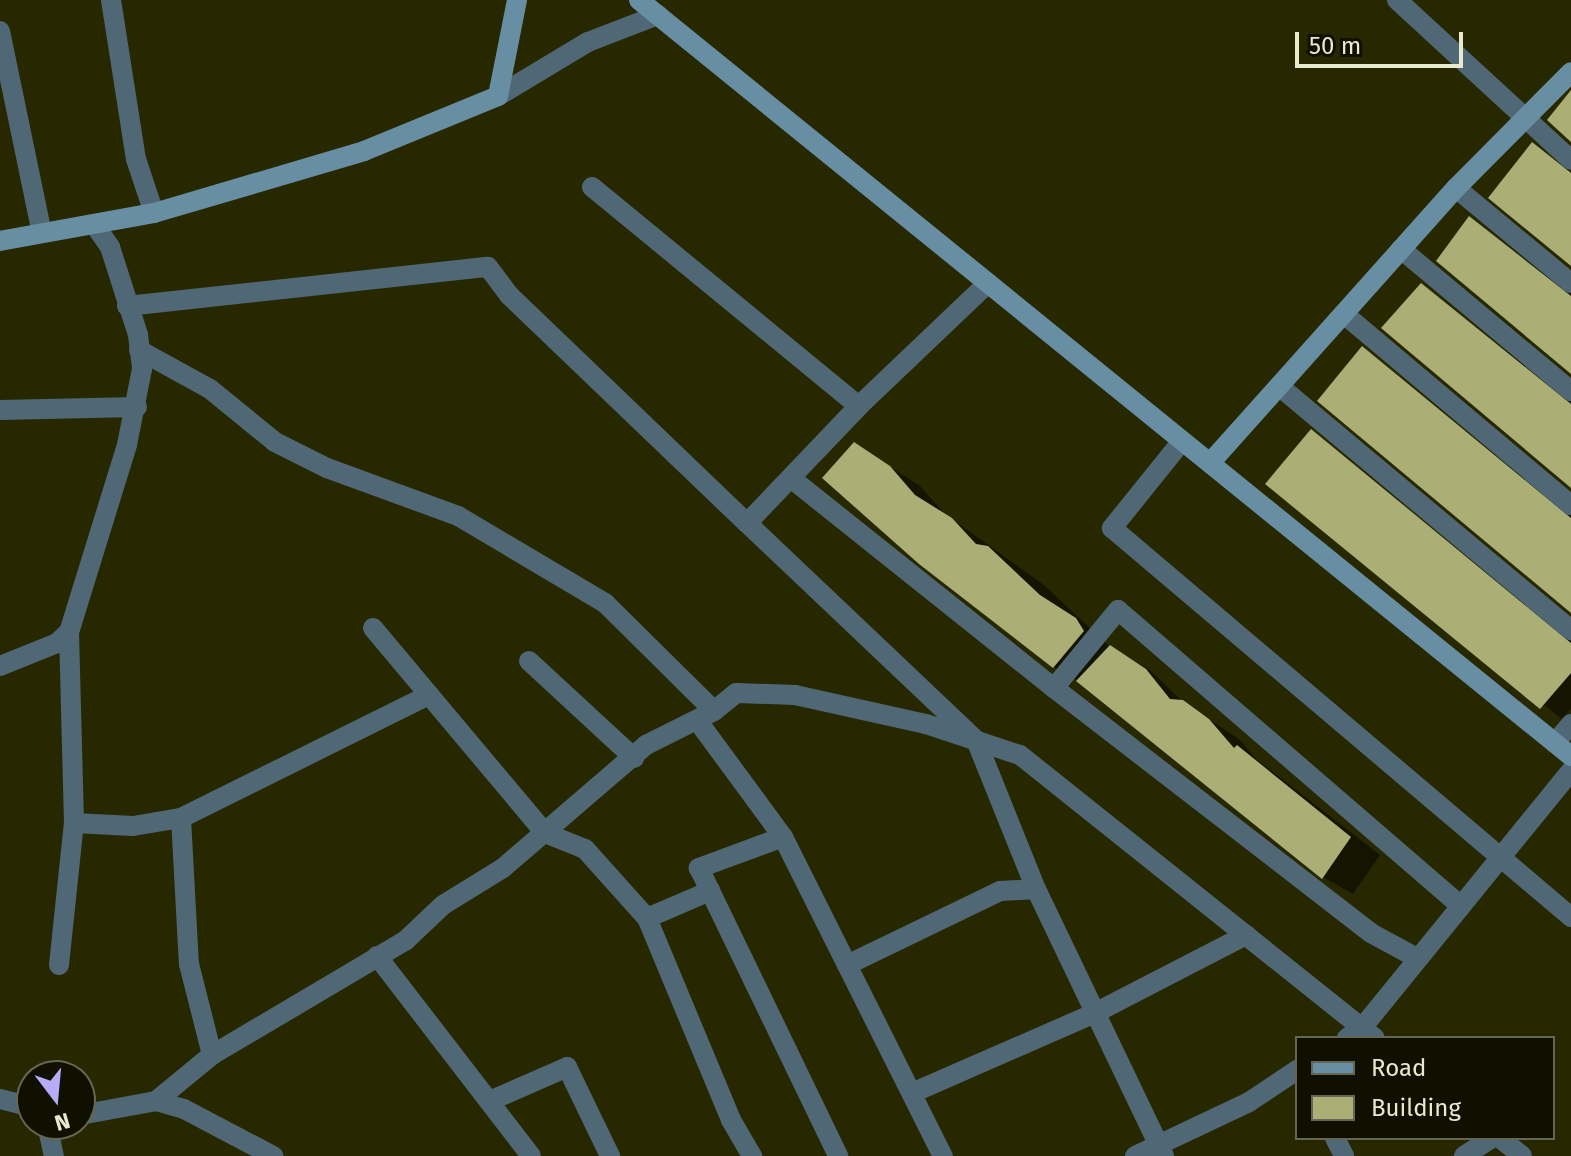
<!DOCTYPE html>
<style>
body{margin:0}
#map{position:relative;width:1571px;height:1156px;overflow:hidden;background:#272800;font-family:"Fira Sans",sans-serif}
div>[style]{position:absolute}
.shadow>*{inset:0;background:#0007}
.building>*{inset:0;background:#abaf75}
.street>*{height:20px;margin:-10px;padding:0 10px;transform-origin:10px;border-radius:10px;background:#506875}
.secondary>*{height:20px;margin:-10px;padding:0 10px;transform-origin:10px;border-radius:10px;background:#678ea3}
span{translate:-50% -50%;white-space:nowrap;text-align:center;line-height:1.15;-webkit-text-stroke:8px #0f1000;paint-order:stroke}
.legend{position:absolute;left:1295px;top:1036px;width:260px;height:104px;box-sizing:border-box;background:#0f1000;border:2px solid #656752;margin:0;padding:10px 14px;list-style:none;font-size:24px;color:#e7eacc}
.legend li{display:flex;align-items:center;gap:16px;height:40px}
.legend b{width:40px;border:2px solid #656752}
.north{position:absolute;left:16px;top:1060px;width:80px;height:80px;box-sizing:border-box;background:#0f1000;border:2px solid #656752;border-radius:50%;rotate:164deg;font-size:22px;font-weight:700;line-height:32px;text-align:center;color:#e7eacc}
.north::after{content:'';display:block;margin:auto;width:28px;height:36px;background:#b8abf7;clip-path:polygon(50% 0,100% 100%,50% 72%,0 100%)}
.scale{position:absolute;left:1295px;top:32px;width:168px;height:36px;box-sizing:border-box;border:4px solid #e7eacc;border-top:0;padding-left:10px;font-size:24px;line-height:28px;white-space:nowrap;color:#e7eacc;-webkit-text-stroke:6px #0f1000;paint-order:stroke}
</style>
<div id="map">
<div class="shadow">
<i style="clip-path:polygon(1470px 218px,1571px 294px,1571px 371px)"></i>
<i style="clip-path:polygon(1422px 285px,1571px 402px,1571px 485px)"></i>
<i style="clip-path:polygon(1363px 349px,1571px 516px,1571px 610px)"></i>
<i style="clip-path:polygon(1311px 432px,1571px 641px,1571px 709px,1562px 719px,1268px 484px)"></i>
<i style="clip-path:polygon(855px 444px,920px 486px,945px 514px,1044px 585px,1111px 648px,1150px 670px,1184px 703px,1239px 739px,1255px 758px,1380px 855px,1353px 894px,1323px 877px,1080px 682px,1045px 662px)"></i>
</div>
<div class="building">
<i style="clip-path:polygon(1571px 90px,1571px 142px,1547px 120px)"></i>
<i style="clip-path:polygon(1532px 142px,1571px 173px,1571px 266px,1488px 198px)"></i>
<i style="clip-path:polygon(1469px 216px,1571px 296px,1571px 374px,1436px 261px)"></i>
<i style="clip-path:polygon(1421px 283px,1571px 404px,1571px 488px,1381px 328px)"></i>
<i style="clip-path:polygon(1362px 346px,1571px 518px,1571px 613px,1317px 401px)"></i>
<i style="clip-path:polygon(1311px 429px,1571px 643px,1571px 673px,1540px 709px,1265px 484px)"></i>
<i style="clip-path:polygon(854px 442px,890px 466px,915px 495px,952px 518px,976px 544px,988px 546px,1040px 595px,1076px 618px,1084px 631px,1053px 668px,919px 564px,822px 478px)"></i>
<i style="clip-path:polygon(1110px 645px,1146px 669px,1170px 699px,1183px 700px,1209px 719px,1234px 748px,1237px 745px,1351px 837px,1322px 879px,1076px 681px)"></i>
</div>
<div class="street">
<i style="left:111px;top:0;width:161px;rotate:81.1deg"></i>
<i style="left:136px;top:159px;width:57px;rotate:71.6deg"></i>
<i style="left:1397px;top:0;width:236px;rotate:42.6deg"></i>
<i style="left:0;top:31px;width:206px;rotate:78.3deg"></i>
<i style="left:498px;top:96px;width:105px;rotate:-31deg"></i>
<i style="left:588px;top:42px;width:75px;rotate:-21.1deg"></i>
<i style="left:592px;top:187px;width:345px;rotate:39.4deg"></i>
<i style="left:1456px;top:188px;width:149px;rotate:39.6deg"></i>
<i style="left:94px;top:224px;width:28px;rotate:55deg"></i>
<i style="left:110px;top:247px;width:92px;rotate:72.3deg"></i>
<i style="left:138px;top:335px;width:34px;rotate:83deg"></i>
<i style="left:142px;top:369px;width:77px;rotate:101.2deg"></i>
<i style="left:127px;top:445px;width:196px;rotate:107.2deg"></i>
<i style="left:69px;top:632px;width:191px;rotate:88.5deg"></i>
<i style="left:74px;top:823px;width:59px;rotate:2.9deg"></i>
<i style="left:133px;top:826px;width:49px;rotate:-9.5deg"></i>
<i style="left:181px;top:818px;width:277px;rotate:-26.4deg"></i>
<i style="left:1401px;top:249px;width:222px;rotate:39.9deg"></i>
<i style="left:988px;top:283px;width:178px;rotate:136.4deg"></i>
<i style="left:859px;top:406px;width:162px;rotate:133.7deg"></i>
<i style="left:747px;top:523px;width:315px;rotate:43.5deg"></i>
<i style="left:976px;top:740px;width:161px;rotate:68.1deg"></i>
<i style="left:1036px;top:889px;width:296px;rotate:64.4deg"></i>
<i style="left:127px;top:306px;width:363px;rotate:-6.2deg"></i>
<i style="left:488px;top:267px;width:35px;rotate:53deg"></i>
<i style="left:509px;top:295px;width:330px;rotate:43.8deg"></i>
<i style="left:1344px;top:314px;width:297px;rotate:40.1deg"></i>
<i style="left:139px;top:350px;width:81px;rotate:28.8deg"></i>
<i style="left:210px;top:389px;width:84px;rotate:39.2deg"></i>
<i style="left:275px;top:442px;width:58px;rotate:26.6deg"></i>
<i style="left:327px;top:468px;width:140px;rotate:20.1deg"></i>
<i style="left:458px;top:516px;width:171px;rotate:30.6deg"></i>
<i style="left:605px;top:603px;width:153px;rotate:44.7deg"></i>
<i style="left:1279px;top:386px;width:381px;rotate:39.9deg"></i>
<i style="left:0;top:410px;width:137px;rotate:-1.3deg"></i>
<i style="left:1182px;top:441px;width:112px;rotate:128.8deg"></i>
<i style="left:1112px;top:528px;width:602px;rotate:40.28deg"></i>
<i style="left:792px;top:479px;width:335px;rotate:38.6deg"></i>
<i style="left:373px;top:628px;width:268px;rotate:50deg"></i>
<i style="left:545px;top:833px;width:43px;rotate:21.8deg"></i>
<i style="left:585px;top:849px;width:93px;rotate:48.1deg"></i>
<i style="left:647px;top:918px;width:219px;rotate:67.4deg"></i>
<i style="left:731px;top:1120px;width:42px;rotate:59.7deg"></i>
<i style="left:529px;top:661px;width:143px;rotate:42.7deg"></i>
<i style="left:0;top:666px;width:61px;rotate:-22deg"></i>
<i style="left:57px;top:643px;width:16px;rotate:-43deg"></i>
<i style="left:697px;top:720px;width:145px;rotate:53.7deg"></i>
<i style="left:783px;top:837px;width:90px;rotate:159.7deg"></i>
<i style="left:699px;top:868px;width:320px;rotate:64.2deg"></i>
<i style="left:1555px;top:743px;width:25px;rotate:-50deg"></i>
<i style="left:181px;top:818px;width:146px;rotate:86.9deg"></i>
<i style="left:189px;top:964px;width:94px;rotate:75.8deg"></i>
<i style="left:783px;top:837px;width:357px;rotate:63.4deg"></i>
<i style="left:647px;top:918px;width:69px;rotate:-23.2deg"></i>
<i style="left:377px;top:956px;width:252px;rotate:52.4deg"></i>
<i style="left:1417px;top:958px;width:52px;rotate:-151.5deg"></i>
<i style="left:1371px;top:933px;width:401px;rotate:-142.3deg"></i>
<i style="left:1054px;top:688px;width:101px;rotate:-50.6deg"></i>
<i style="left:1118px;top:610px;width:452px;rotate:40.8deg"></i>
<i style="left:59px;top:965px;width:143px;rotate:-84deg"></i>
<i style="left:847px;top:965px;width:170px;rotate:-25.8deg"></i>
<i style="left:1000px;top:891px;width:36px;rotate:-3deg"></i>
<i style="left:1347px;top:1038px;width:18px;rotate:-34deg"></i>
<i style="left:1362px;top:1028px;width:16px;rotate:38deg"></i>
<i style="left:912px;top:1093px;width:202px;rotate:-23.6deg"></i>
<i style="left:1097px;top:1012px;width:168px;rotate:-27.3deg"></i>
<i style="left:0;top:1099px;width:33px;rotate:14deg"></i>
<i style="left:492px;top:1100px;width:82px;rotate:-23.7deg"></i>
<i style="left:567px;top:1067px;width:99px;rotate:64.2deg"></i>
<i style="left:156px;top:1101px;width:29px;rotate:16deg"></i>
<i style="left:184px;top:1109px;width:101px;rotate:27.8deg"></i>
<i style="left:80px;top:1115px;width:77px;rotate:-10.4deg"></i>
<i style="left:156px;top:1101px;width:72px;rotate:-39.4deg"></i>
<i style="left:212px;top:1055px;width:224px;rotate:-30.6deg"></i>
<i style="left:405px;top:941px;width:52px;rotate:-43.5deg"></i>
<i style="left:443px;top:905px;width:70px;rotate:-31.7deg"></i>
<i style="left:503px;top:868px;width:189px;rotate:-40.7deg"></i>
<i style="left:646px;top:745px;width:76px;rotate:-26.6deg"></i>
<i style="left:714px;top:711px;width:28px;rotate:-39deg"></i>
<i style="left:736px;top:693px;width:59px;rotate:1.9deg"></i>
<i style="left:795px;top:695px;width:134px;rotate:12.5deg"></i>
<i style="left:926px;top:724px;width:99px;rotate:18.3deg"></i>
<i style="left:1020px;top:755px;width:438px;rotate:38.6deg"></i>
<i style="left:1362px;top:1028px;width:331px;rotate:-50.9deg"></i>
<i style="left:47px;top:1124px;width:33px;rotate:78deg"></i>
<i style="left:1335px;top:1138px;width:20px;rotate:63deg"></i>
<i style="left:1500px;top:1138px;width:28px;rotate:39deg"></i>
<i style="left:1135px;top:1156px;width:126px;rotate:-25.3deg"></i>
<i style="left:1249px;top:1102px;width:58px;rotate:-33.7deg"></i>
<i style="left:1464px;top:1156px;width:33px;rotate:-33deg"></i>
</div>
<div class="secondary">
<i style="left:639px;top:0;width:1200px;rotate:39.05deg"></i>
<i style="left:0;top:241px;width:157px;rotate:-10.3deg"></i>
<i style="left:154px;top:213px;width:219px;rotate:-16.4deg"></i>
<i style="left:364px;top:151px;width:145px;rotate:-22.3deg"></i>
<i style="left:498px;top:96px;width:98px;rotate:-78.8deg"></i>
<i style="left:1210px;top:463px;width:369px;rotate:-48.2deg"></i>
<i style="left:1456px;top:188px;width:163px;rotate:-45.2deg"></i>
</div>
<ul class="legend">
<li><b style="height:10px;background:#678ea3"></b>Road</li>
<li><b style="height:22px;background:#abaf75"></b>Building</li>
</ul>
<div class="north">N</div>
<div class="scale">50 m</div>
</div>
